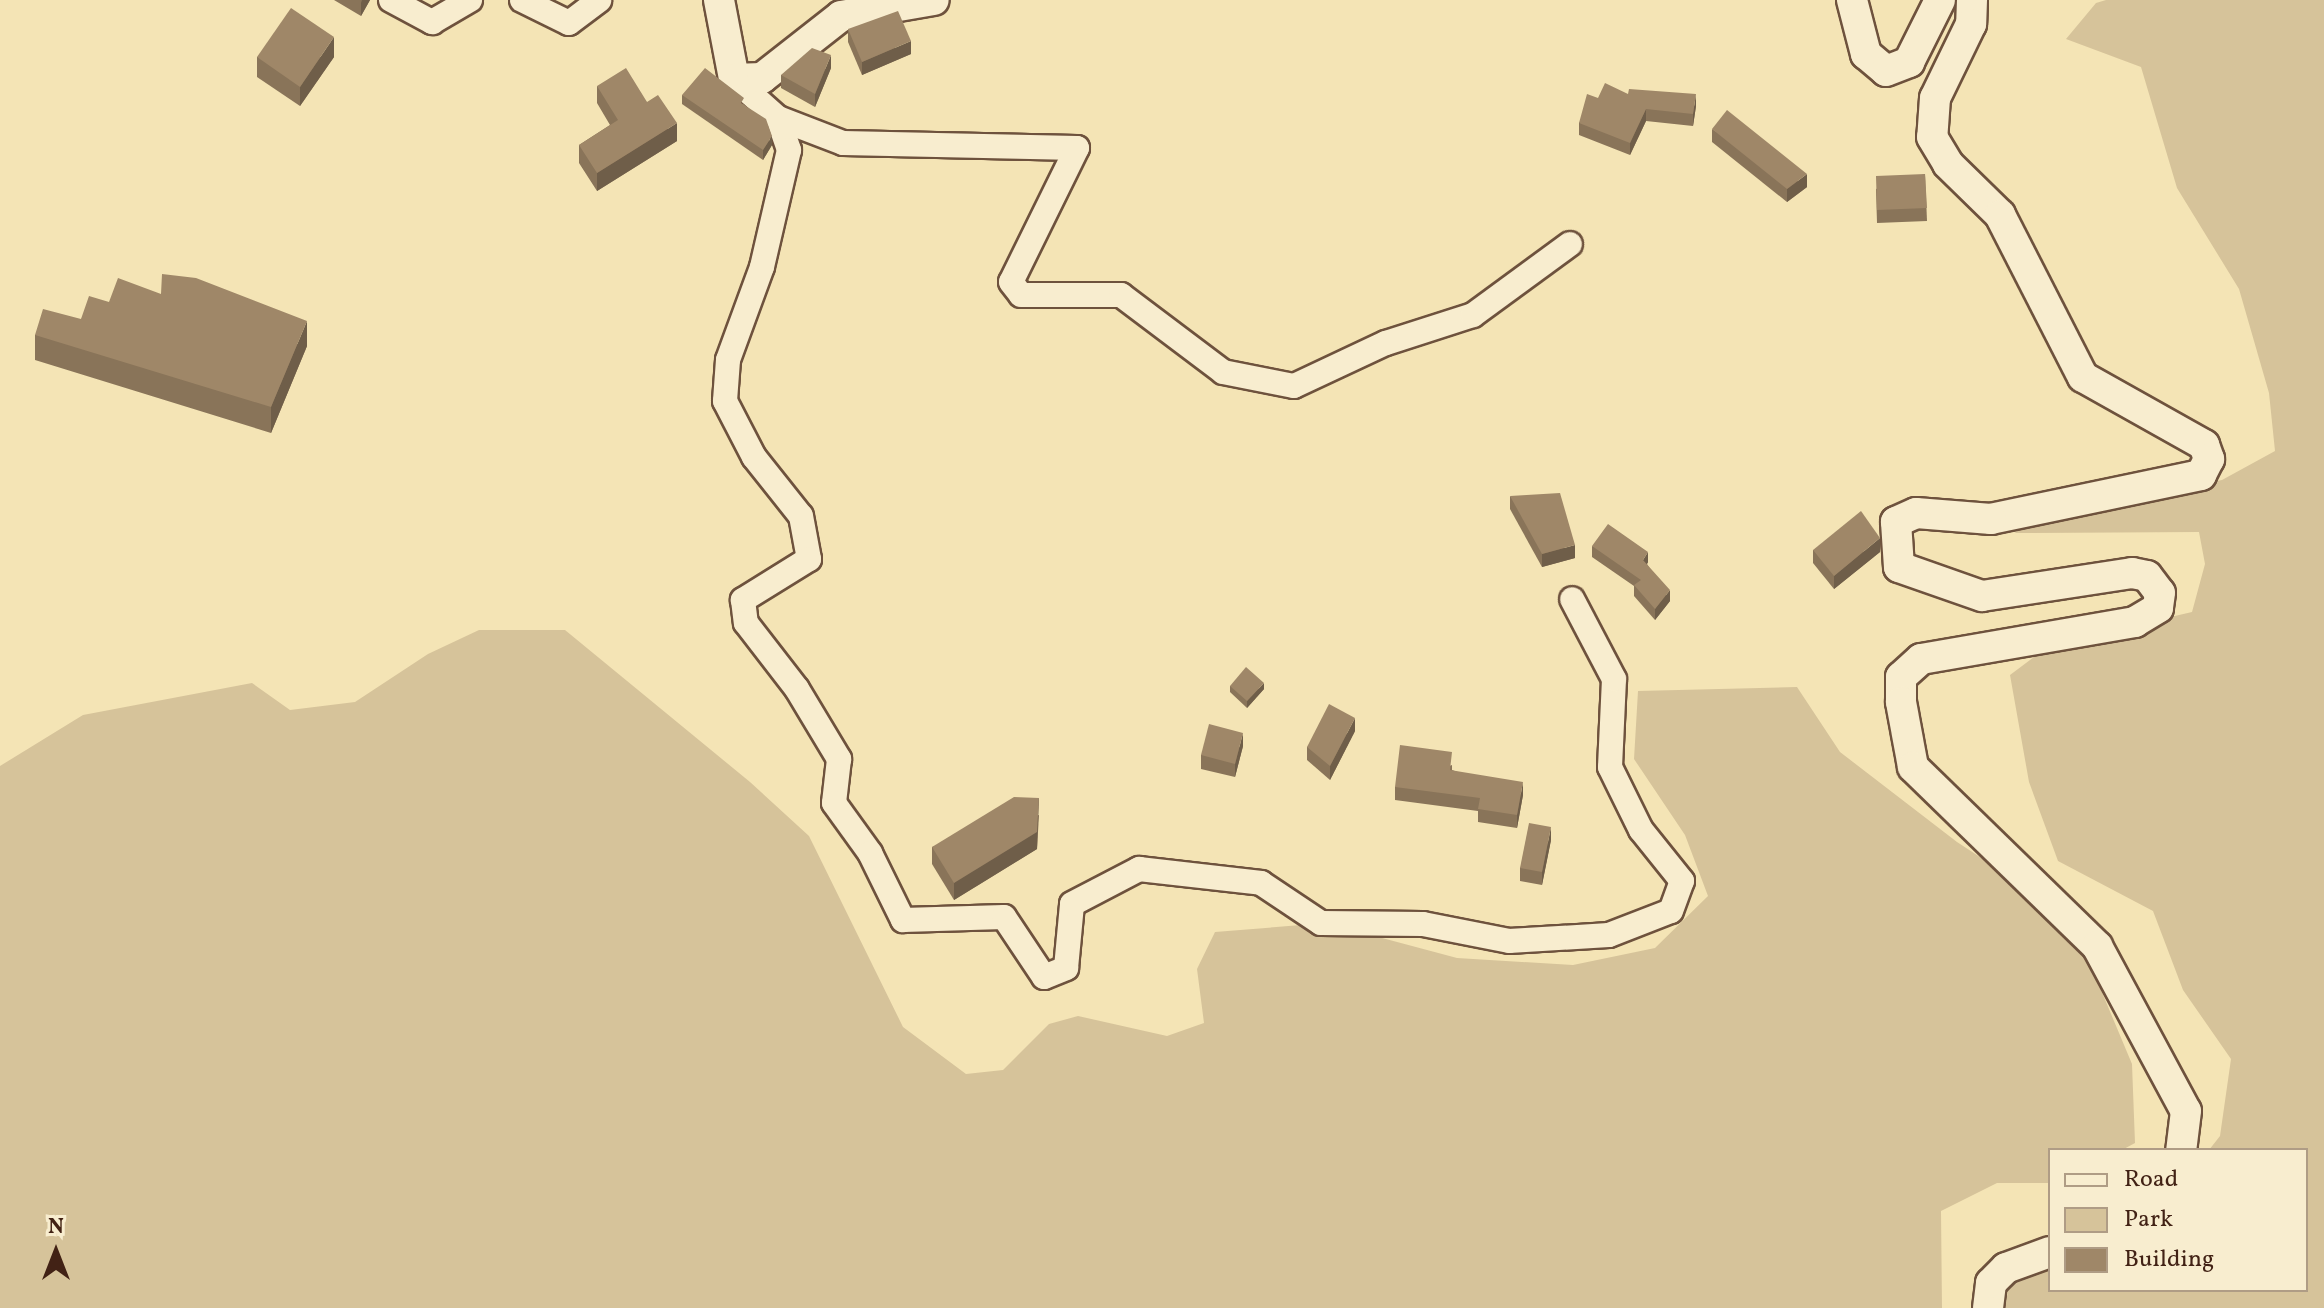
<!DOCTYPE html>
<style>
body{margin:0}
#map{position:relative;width:2324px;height:1308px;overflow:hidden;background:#f4e4b5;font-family:Vollkorn,serif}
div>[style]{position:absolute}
.green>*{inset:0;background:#d6c39a}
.roads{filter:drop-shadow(2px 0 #6e523d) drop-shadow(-2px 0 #6e523d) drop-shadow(0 2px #6e523d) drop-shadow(0 -2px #6e523d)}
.minor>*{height:24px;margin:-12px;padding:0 12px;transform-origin:12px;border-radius:12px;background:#f8edcf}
.tertiary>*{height:30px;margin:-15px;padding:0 15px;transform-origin:15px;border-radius:15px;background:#f8edcf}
.wall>*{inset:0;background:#897459}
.shaded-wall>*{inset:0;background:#6f5e49}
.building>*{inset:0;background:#9f8768}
span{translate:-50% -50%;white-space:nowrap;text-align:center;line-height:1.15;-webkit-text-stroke:6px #f8edcf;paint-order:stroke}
.legend{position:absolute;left:2048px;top:1148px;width:260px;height:144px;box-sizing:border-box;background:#f8edcf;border:2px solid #af9c85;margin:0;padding:10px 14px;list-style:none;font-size:24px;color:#422215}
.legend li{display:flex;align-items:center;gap:16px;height:40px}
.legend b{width:40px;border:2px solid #af9c85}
.north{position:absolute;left:16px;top:1212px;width:80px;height:80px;-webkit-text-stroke:6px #f8edcf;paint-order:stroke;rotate:0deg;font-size:22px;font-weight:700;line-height:32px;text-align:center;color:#422215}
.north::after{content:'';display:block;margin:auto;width:28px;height:36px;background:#422215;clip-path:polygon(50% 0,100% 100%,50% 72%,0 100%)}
</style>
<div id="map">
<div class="green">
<i style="clip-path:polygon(2106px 0,2324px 0,2324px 1308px,2005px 1308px,2015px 1249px,2050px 1245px,2050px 1290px,2306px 1290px,2306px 1150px,2209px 1150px,2220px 1136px,2231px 1059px,2183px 990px,2153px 911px,2058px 861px,2029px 782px,2010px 675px,2050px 645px,2192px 612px,2205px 564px,2199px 532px,2015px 533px,2031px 514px,2222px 480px,2275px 451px,2269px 393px,2239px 289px,2177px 188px,2141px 67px,2066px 39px,2096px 3px)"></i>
<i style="clip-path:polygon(479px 630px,565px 630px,750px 782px,809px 836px,903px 1027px,966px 1074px,1003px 1070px,1049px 1024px,1078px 1016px,1167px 1036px,1204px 1023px,1197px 969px,1215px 932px,1326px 923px,1457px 958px,1573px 965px,1655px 948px,1708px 896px,1685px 835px,1634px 759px,1638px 691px,1797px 687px,1840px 752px,1957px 842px,2070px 916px,2132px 1064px,2135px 1143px,2122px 1150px,2050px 1150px,2050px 1183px,1997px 1183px,1941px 1211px,1942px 1308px,0 1308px,0 766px,83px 715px,252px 683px,290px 710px,355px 702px,428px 654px)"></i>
</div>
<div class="roads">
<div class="minor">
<i style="left:391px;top:0;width:47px;rotate:28.2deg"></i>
<i style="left:432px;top:22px;width:44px;rotate:-30.1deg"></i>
<i style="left:522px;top:0;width:52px;rotate:26.1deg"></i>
<i style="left:569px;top:23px;width:38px;rotate:-37deg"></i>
<i style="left:734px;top:79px;width:59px;rotate:41.6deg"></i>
<i style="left:778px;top:118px;width:34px;rotate:71deg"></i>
<i style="left:789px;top:150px;width:120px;rotate:103deg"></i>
<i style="left:762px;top:267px;width:99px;rotate:110.1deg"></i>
<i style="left:728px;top:360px;width:41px;rotate:94.2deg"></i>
<i style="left:725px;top:401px;width:63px;rotate:62.6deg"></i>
<i style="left:754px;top:457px;width:75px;rotate:51.5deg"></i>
<i style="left:801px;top:516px;width:44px;rotate:79.5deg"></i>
<i style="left:809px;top:559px;width:78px;rotate:148.2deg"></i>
<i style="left:743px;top:600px;width:23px;rotate:83deg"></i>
<i style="left:746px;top:623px;width:83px;rotate:52.3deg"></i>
<i style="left:797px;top:689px;width:82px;rotate:59deg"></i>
<i style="left:839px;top:759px;width:44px;rotate:96.5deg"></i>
<i style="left:834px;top:803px;width:62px;rotate:54.2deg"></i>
<i style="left:870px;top:853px;width:75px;rotate:63.8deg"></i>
<i style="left:903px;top:920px;width:101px;rotate:-1.7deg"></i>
<i style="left:1004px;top:917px;width:72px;rotate:56.3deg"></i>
<i style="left:1044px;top:977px;width:24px;rotate:-22deg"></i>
<i style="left:1066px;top:968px;width:64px;rotate:-84.6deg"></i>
<i style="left:1072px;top:904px;width:76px;rotate:-27.6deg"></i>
<i style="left:1139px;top:869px;width:123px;rotate:6.5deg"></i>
<i style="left:1261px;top:883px;width:72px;rotate:33.7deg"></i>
<i style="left:1321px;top:923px;width:102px;rotate:0.6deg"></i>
<i style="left:1423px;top:924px;width:88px;rotate:11.2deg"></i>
<i style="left:1509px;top:941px;width:100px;rotate:-3.4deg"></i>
<i style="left:1609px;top:935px;width:66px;rotate:-21.2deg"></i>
<i style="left:1671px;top:911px;width:32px;rotate:-70deg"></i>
<i style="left:1682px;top:881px;width:65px;rotate:-128.8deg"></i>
<i style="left:1641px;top:830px;width:70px;rotate:-116.2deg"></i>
<i style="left:1610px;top:767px;width:88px;rotate:-87.4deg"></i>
<i style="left:1614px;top:679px;width:90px;rotate:-117.7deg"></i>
<i style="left:778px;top:118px;width:70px;rotate:21deg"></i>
<i style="left:843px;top:143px;width:234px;rotate:1.2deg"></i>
<i style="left:1077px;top:148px;width:149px;rotate:116.2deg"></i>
<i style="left:1011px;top:282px;width:16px;rotate:52deg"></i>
<i style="left:1021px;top:295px;width:100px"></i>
<i style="left:1121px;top:295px;width:128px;rotate:37deg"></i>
<i style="left:1223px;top:372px;width:72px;rotate:11.2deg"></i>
<i style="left:1294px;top:386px;width:102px;rotate:-25.1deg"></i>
<i style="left:1386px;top:343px;width:91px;rotate:-17.8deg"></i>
<i style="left:1473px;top:315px;width:120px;rotate:-36.2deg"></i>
</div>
<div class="tertiary">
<i style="left:719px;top:0;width:80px;rotate:79.2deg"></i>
<i style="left:734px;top:79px;width:28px;rotate:-2deg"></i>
<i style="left:762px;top:78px;width:100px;rotate:-38.1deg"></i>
<i style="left:841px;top:16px;width:94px;rotate:-9.8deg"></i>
<i style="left:1852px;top:0;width:56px;rotate:75.5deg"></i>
<i style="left:1866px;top:54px;width:26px;rotate:40deg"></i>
<i style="left:1886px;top:71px;width:25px;rotate:-21deg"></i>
<i style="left:1909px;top:62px;width:69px;rotate:-63.4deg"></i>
<i style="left:1972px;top:0;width:24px;rotate:92deg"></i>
<i style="left:1971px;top:24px;width:82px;rotate:115.9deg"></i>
<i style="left:1935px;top:98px;width:39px;rotate:94deg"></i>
<i style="left:1932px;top:137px;width:31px;rotate:59deg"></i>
<i style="left:1948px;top:164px;width:73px;rotate:44.4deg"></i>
<i style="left:2000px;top:215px;width:182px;rotate:62.9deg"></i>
<i style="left:2083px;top:377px;width:139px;rotate:29.3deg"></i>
<i style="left:2204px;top:445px;width:15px;rotate:70deg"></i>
<i style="left:2209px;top:459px;width:18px;rotate:117deg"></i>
<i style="left:2201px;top:475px;width:215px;rotate:168.2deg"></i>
<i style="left:1991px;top:519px;width:75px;rotate:-175.4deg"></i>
<i style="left:1916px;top:513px;width:22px;rotate:156deg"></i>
<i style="left:1896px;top:522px;width:45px;rotate:86.2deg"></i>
<i style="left:1899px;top:567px;width:88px;rotate:19.3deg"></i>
<i style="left:1982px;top:596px;width:152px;rotate:-8.7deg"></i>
<i style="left:2132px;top:573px;width:15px;rotate:11deg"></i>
<i style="left:2147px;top:576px;width:21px;rotate:53deg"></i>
<i style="left:2160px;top:593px;width:15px;rotate:98deg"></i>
<i style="left:2158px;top:608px;width:27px;rotate:149deg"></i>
<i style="left:2135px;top:622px;width:217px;rotate:170.2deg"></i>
<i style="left:1921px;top:659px;width:27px;rotate:138deg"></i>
<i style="left:1901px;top:677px;width:25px;rotate:90deg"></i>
<i style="left:1901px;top:702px;width:66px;rotate:79.5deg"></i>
<i style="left:1913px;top:767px;width:257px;rotate:44.2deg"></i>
<i style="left:2097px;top:946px;width:187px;rotate:61.7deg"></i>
<i style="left:2186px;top:1111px;width:39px;rotate:97deg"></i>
<i style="left:1988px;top:1308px;width:25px;rotate:-83deg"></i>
<i style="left:1991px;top:1283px;width:21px;rotate:-45deg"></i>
<i style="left:2006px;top:1268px;width:47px;rotate:-20deg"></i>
</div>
</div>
<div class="wall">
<i style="clip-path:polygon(334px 0,370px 0,361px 16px)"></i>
<i style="clip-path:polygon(848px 29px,911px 54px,862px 75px,848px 42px)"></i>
<i style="clip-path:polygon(257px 57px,334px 57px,300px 106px,257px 77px)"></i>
<i style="clip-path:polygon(831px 68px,815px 107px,781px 88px,781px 75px)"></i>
<i style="clip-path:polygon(597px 86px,647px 102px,677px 141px,597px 191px,579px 163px,579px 145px,610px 125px,597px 103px)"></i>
<i style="clip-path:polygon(1628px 94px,1696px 106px,1693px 126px,1646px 121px,1630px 155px,1579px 135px,1579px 123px,1598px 98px)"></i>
<i style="clip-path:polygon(682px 95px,744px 104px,772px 145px,763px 160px,682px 104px)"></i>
<i style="clip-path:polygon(1712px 129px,1807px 187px,1787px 202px,1712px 142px)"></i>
<i style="clip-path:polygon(1925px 174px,1927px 221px,1877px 223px,1876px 189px)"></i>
<i style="clip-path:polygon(109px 302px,307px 346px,271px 433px,35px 360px,35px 335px,81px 319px)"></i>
<i style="clip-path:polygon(1510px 496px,1575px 558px,1542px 567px,1510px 509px)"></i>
<i style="clip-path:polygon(1592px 546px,1648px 562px,1647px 564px,1670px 601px,1655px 620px,1634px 596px,1634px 586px,1592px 557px)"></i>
<i style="clip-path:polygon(1813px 550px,1880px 552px,1834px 589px,1813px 563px)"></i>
<i style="clip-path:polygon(1230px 686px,1264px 689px,1247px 708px,1230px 692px)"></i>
<i style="clip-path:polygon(1355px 731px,1330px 780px,1307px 760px,1307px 747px)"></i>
<i style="clip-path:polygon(1243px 746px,1235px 777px,1201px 769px,1201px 755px)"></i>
<i style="clip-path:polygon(1452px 765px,1452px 770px,1523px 795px,1517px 828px,1478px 822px,1478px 811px,1395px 800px,1395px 787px)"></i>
<i style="clip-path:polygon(1039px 815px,1037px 849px,954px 900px,932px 864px,932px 847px)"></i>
<i style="clip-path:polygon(1551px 840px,1542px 885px,1520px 881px,1520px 868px)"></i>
</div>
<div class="shaded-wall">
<i style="clip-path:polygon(362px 0,370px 0,361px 16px,361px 3px)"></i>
<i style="clip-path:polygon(334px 37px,334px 57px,300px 106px,300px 87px)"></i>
<i style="clip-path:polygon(911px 41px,911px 54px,862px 75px,862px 62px)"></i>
<i style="clip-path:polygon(831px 55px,831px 68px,815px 107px,815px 94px)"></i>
<i style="clip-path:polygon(1696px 94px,1696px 106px,1693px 126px,1693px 114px)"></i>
<i style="clip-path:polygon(1646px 109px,1646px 121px,1630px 155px,1630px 143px)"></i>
<i style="clip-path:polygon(677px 123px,677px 141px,597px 191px,597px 173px)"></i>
<i style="clip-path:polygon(772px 136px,772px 145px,763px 160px,763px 150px)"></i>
<i style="clip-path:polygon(1807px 174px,1807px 187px,1787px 202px,1787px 189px)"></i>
<i style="clip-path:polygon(307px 321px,307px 346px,271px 433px,271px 407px)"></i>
<i style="clip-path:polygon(1880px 538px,1880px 552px,1834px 589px,1834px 576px)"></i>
<i style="clip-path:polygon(1575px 545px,1575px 558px,1542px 567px,1542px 554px)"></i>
<i style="clip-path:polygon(1648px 552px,1648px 562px,1643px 571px,1643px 560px)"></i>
<i style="clip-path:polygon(1670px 590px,1670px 601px,1655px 620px,1655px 609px)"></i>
<i style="clip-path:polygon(1264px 683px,1264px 689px,1247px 708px,1247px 701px)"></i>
<i style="clip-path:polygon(1355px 718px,1355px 731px,1330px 780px,1330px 766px)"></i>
<i style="clip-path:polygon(1243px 733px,1243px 746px,1235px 777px,1235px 764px)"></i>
<i style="clip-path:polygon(1523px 782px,1523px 795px,1517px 828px,1517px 815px)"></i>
<i style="clip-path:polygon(1039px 798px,1037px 849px,954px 900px,954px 883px)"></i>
<i style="clip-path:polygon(1551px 827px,1551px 840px,1542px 885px,1542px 872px)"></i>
</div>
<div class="building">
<i style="clip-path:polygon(291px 8px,334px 37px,300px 87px,257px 57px)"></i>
<i style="clip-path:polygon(898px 11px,911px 41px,862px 62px,848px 29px)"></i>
<i style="clip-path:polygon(812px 48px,831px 55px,815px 94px,781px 75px)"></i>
<i style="clip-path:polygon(626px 68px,647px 102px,658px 95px,677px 123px,597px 173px,579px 145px,618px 120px,597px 86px)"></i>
<i style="clip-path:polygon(705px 68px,744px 98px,741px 103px,766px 119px,772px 136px,763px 150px,682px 95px)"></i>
<i style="clip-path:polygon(1605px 83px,1628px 94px,1629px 89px,1696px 94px,1693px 114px,1646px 109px,1630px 143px,1579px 123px,1587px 94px,1598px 98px)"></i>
<i style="clip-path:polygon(1727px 110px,1807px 174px,1787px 189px,1712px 129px)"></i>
<i style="clip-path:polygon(1925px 174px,1927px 208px,1877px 210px,1876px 176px)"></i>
<i style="clip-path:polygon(162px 274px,196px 278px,307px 321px,271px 407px,35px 335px,43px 309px,81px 319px,89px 296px,109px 302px,118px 278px,161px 294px)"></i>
<i style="clip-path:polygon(1560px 493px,1575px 545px,1542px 554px,1510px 496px)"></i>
<i style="clip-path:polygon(1861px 511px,1880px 538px,1834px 576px,1813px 550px)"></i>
<i style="clip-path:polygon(1608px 524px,1648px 552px,1643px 560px,1670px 590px,1655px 609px,1634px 585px,1641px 580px,1592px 546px)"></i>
<i style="clip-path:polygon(1246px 667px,1264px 683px,1247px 701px,1230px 686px)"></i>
<i style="clip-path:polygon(1329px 704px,1355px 718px,1330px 766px,1307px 747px)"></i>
<i style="clip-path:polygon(1209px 724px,1243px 733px,1235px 764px,1201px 755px)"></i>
<i style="clip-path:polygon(1400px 745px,1452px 752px,1450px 770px,1523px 782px,1517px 815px,1478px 809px,1480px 798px,1395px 787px)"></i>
<i style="clip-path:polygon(1014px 797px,1039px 798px,1037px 832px,954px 883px,932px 847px)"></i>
<i style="clip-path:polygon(1529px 823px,1551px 827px,1542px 872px,1520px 868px)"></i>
</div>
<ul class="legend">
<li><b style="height:10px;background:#f8edcf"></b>Road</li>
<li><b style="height:22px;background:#d6c39a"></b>Park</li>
<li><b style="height:22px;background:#9f8768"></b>Building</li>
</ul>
<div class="north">N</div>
</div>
